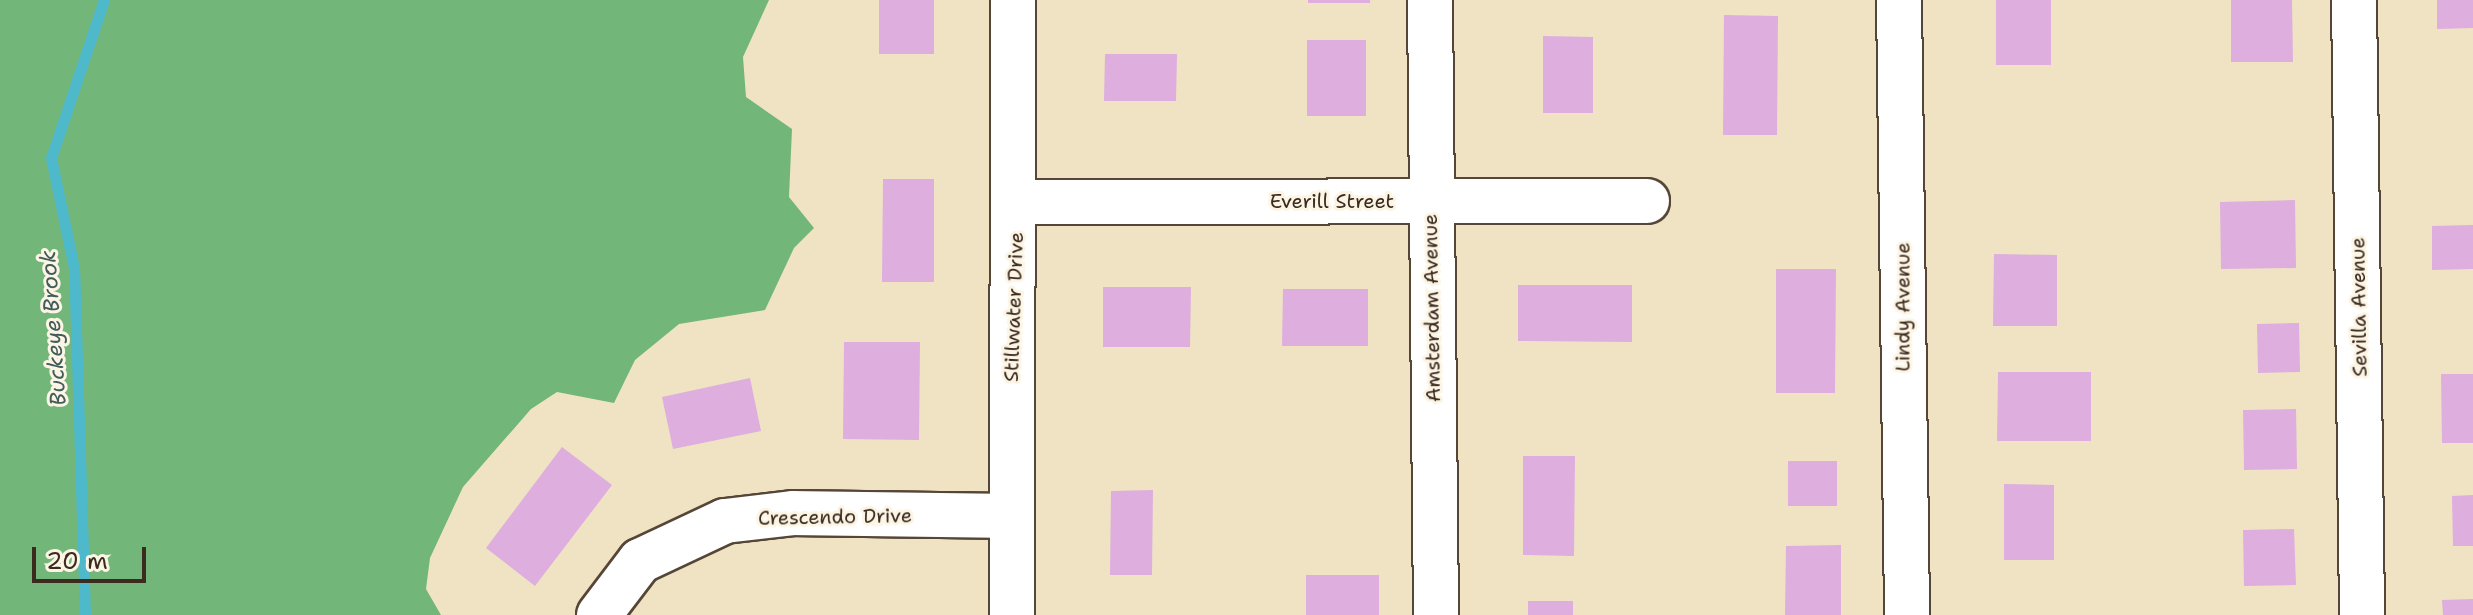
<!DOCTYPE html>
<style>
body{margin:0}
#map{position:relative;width:2473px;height:615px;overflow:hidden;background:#efe3c4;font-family:"Shantell Sans",sans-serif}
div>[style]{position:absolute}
.forest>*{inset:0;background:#73b67a}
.stream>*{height:11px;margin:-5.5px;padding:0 5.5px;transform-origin:5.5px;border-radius:5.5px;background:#4db9ca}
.building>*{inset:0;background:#ddaede}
.roads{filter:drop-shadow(2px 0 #564637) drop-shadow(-2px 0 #564637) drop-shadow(0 2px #564637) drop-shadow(0 -2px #564637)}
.minor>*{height:44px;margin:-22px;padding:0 22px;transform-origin:22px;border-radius:22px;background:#fff}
span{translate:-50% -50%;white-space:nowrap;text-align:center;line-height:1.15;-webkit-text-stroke:6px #fcf5e5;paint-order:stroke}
.street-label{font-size:20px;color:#3b2a1e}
.water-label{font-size:22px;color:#415c5a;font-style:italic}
.scale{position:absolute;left:32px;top:547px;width:114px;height:36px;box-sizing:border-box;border:4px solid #3b2a1e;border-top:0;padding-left:10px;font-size:24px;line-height:28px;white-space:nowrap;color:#3b2a1e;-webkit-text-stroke:6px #fcf5e5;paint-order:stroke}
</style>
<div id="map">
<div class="forest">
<i style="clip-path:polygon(0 0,769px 0,743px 57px,746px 97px,792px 129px,789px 197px,814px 228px,794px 248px,765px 310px,679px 324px,635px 360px,614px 403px,557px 392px,531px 409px,463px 487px,430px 558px,426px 589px,441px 615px,0 615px)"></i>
</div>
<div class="stream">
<i style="left:85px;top:615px;width:347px;rotate:-91.8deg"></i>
<i style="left:74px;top:268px;width:112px;rotate:-101.8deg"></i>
<i style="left:51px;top:158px;width:167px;rotate:-71.5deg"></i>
</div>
<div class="building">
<i style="clip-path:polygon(879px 0,934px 0,934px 54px,879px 54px)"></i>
<i style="clip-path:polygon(1308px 0,1370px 0,1370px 3px,1308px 3px)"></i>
<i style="clip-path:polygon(1996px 0,2051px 0,2051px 65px,1996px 65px)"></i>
<i style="clip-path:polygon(2231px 0,2292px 0,2293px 62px,2231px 62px)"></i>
<i style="clip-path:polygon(2437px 0,2473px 0,2473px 28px,2437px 29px)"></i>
<i style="clip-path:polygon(1724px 15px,1778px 16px,1777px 135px,1723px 135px)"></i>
<i style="clip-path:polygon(1543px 36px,1593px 37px,1593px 113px,1543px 113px)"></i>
<i style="clip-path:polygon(1307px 40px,1366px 40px,1366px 116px,1307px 116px)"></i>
<i style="clip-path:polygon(1105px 54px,1177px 54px,1176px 101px,1104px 101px)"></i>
<i style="clip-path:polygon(883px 179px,934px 179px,934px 282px,882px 282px)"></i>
<i style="clip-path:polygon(2295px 200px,2296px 268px,2221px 269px,2220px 202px)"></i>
<i style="clip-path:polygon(2473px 225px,2473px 269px,2432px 270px,2432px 226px)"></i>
<i style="clip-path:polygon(1994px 254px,2057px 255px,2057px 326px,1993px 326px)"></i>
<i style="clip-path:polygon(1776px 269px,1836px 269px,1835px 393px,1776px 393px)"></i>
<i style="clip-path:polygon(1518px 285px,1632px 285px,1632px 342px,1518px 341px)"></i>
<i style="clip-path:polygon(1103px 287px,1191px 287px,1190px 347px,1103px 347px)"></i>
<i style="clip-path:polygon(1283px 289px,1368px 289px,1368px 346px,1282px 346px)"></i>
<i style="clip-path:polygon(2299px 323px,2300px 372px,2258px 373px,2257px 324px)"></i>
<i style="clip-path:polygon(844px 342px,920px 342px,919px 440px,843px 439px)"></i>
<i style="clip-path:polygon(1998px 372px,2091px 372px,2091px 441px,1997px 441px)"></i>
<i style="clip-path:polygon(2441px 374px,2473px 374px,2473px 443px,2442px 443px)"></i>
<i style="clip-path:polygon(750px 378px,761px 431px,673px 449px,662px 397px)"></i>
<i style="clip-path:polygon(2296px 409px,2297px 469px,2244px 470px,2243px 410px)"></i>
<i style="clip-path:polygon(562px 447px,612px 485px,535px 586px,486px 548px)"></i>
<i style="clip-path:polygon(1523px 456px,1575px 456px,1574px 556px,1523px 555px)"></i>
<i style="clip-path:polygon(1788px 461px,1837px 461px,1837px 506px,1788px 506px)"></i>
<i style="clip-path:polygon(2004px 484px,2054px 485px,2054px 560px,2004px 560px)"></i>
<i style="clip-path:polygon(1153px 490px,1152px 575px,1110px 575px,1111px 491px)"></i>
<i style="clip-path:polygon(2473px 495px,2473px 546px,2453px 546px,2452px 496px)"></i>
<i style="clip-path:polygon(2294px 529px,2296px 585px,2244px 586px,2243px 530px)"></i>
<i style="clip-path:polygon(1841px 545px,1841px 615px,1785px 615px,1786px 546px)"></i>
<i style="clip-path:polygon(1306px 575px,1379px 575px,1379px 615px,1306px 615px)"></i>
<i style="clip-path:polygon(2473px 599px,2473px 615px,2443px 615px,2442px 600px)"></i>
<i style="clip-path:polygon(1528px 601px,1573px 601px,1573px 615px,1528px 615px)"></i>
</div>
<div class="roads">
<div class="minor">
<i style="left:1430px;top:0;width:615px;rotate:89.44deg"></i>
<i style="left:1899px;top:0;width:615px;rotate:89.25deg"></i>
<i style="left:2354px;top:0;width:615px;rotate:89.25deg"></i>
<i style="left:1016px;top:202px;width:631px;rotate:-0.09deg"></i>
<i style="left:599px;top:615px;width:68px;rotate:-52.8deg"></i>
<i style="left:640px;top:561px;width:94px;rotate:-25.2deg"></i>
<i style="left:725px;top:521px;width:68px;rotate:-6.7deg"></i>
<i style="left:793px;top:513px;width:218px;rotate:0.8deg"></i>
<i style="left:1012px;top:615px;width:615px;rotate:-89.91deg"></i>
</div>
</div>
<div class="street-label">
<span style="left:1332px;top:201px">Everill Street</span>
<span style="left:1014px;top:307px;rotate:-88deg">Stillwater Drive</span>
<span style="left:1903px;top:307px;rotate:-90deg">Lindy Avenue</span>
<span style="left:2359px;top:307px;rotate:-91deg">Sevilla Avenue</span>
<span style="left:1432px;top:308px;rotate:-91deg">Amsterdam Avenue</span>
<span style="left:835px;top:517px;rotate:-1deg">Crescendo Drive</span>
</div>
<div class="water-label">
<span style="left:53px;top:328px;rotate:-94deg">Buckeye Brook</span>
</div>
<div class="scale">20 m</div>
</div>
